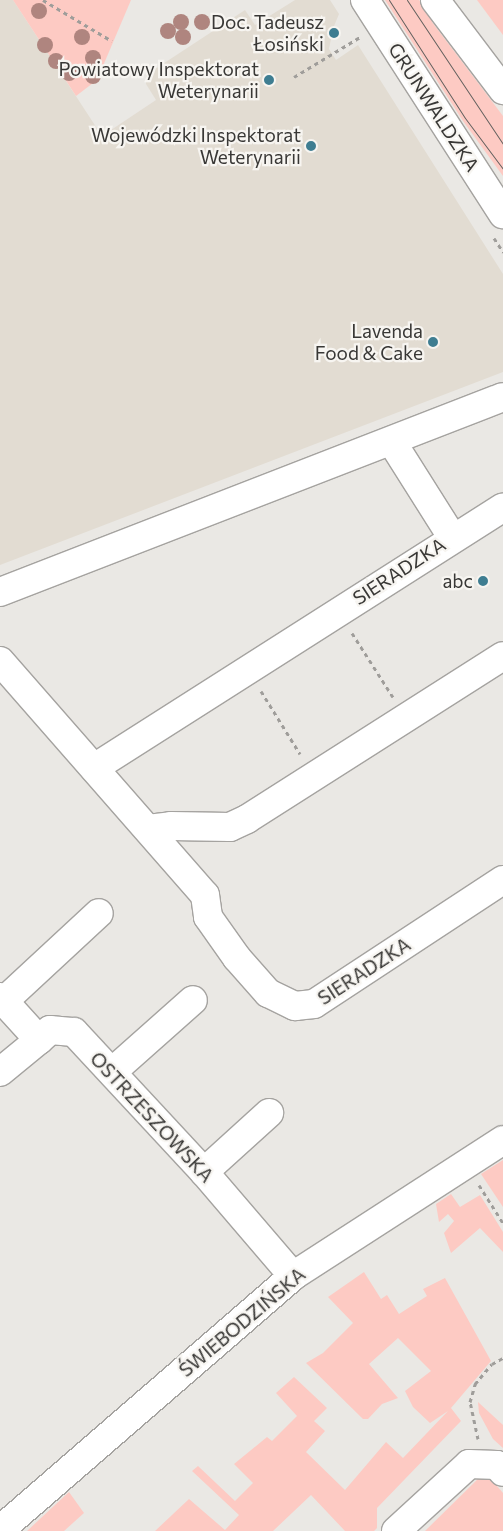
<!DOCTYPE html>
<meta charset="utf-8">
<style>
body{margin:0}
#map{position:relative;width:503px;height:1531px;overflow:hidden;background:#eae8e4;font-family:Commissioner,sans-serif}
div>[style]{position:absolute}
.built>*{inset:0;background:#e2dcd2}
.green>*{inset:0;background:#fdcac3}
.path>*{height:3px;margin-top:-1.5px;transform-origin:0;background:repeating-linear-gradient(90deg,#9f9d9a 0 4px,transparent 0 8px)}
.roads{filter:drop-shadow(1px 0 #a5a3a0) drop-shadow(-1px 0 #a5a3a0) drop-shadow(0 1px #a5a3a0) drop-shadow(0 -1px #a5a3a0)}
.minor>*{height:28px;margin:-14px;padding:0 14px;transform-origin:14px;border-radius:14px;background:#fff}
.tertiary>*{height:28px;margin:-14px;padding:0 14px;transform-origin:14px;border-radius:14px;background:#fff}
.tram>*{height:1px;margin:-0.5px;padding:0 0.5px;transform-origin:0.5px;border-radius:0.5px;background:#62605e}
.trees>*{width:16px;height:16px;margin:-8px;border-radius:50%;background:#af857f}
.dots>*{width:14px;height:14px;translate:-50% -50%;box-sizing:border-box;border:2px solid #f7f5f1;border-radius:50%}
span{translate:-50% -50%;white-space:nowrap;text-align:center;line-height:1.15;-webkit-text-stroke:4.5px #f7f5f1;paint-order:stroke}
.poi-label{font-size:19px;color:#393836}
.right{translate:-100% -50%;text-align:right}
.street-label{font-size:19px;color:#393836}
</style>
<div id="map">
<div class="built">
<i style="clip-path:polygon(0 0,13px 0,102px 136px,156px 100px,146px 84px,146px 75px,245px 10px,255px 25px,295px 0,330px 0,339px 14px,329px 38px,331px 39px,329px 49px,336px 60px,358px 45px,503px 274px,503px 372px,0 565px)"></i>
</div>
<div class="green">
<i style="clip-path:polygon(13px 0,131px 0,97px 80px,76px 96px)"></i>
<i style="clip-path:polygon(385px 0,419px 0,434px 19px,432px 22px,503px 116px,503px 176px,463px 121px)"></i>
<i style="clip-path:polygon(477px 0,503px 0,503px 35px)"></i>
<i style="clip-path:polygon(503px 1160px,503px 1207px,481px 1174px)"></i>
<i style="clip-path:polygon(451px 1194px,460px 1207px,480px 1195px,503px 1232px,503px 1252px,480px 1228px,451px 1253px,444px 1233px,454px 1221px,448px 1214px,439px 1222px,436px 1204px)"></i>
<i style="clip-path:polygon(364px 1272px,381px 1299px,387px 1295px,399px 1314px,427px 1296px,423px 1289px,445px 1278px,491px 1361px,451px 1408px,461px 1421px,377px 1508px,377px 1528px,374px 1531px,345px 1531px,311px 1495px,273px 1531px,155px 1531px,189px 1499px,225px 1530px,239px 1515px,192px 1471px,198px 1466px,235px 1501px,253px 1483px,234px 1464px,267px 1437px,272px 1441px,297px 1416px,276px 1393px,294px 1377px,327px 1408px,314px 1421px,325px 1431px,306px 1452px,345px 1490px,386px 1442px,403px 1458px,448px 1411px,430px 1423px,413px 1407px,405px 1391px,431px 1371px,398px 1338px,369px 1364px,398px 1398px,382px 1404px,368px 1419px,363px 1419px,306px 1363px,323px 1353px,353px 1323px,328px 1297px)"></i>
<i style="clip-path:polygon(478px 1402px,503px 1425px,503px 1448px,493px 1439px,479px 1413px)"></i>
<i style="clip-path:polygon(485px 1472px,503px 1493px,503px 1531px,425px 1531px)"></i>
<i style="clip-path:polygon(69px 1492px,84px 1513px,64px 1531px,27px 1531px)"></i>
</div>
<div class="path">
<i style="left:43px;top:0;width:80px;rotate:30.7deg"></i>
<i style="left:294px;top:77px;width:77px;rotate:-31.2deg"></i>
<i style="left:494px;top:238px;width:17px;rotate:57deg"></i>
<i style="left:352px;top:633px;width:76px;rotate:57.4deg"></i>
<i style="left:261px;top:691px;width:74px;rotate:58.2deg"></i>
<i style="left:479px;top:1185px;width:45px;rotate:57.7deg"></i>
<i style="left:478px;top:1439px;width:38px;rotate:-102deg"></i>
<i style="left:470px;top:1402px;width:19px;rotate:-74deg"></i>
<i style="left:475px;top:1384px;width:26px;rotate:-50deg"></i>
<i style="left:492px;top:1364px;width:13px;rotate:-29deg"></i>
</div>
<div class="roads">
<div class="minor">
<i style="left:392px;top:442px;width:112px;rotate:57.7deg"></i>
<i style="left:0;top:592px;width:539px;rotate:-21.19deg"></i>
<i style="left:0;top:661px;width:311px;rotate:48.8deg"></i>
<i style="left:205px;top:895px;width:22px;rotate:82deg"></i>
<i style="left:208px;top:917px;width:50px;rotate:54.7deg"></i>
<i style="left:237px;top:958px;width:47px;rotate:48.5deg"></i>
<i style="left:268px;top:993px;width:30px;rotate:26deg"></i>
<i style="left:295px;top:1006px;width:19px;rotate:-6deg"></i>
<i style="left:314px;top:1004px;width:226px;rotate:-33.3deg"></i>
<i style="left:94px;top:768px;width:485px;rotate:-32.5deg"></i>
<i style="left:148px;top:829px;width:23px;rotate:-7deg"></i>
<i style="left:171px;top:826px;width:59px;rotate:1deg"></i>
<i style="left:230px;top:827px;width:19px;rotate:-25deg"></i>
<i style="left:247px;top:819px;width:303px;rotate:-32.5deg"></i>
<i style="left:0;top:997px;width:58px;rotate:47.8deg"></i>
<i style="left:39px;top:1040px;width:15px;rotate:-42deg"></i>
<i style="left:50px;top:1030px;width:24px;rotate:5deg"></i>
<i style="left:74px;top:1032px;width:191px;rotate:47.1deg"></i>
<i style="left:204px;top:1172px;width:137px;rotate:49.4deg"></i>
<i style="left:4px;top:1001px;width:129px;rotate:-42.8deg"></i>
<i style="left:0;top:1072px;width:50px;rotate:-39.4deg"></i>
<i style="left:112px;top:1072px;width:108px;rotate:-41.6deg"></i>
<i style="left:204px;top:1172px;width:88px;rotate:-42.2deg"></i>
<i style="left:0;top:1530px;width:388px;rotate:-40.9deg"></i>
<i style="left:293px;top:1276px;width:250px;rotate:-32.9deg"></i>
<i style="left:396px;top:1531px;width:99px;rotate:-42.5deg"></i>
<i style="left:469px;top:1464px;width:28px;rotate:2deg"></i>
<i style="left:497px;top:1465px;width:9px;rotate:49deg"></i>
</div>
<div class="tertiary">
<i style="left:365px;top:0;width:255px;rotate:57.2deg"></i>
<i style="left:435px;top:0;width:113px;rotate:52.9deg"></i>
</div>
</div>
<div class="tram">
<i style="left:389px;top:0;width:140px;rotate:57.2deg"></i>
<i style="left:465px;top:118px;width:64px;rotate:53.3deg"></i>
<i style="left:407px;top:0;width:173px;rotate:56.3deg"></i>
</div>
<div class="trees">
<i style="left:39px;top:11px"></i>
<i style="left:181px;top:22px"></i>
<i style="left:202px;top:22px"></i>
<i style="left:168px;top:31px"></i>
<i style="left:82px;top:37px"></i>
<i style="left:183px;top:37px"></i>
<i style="left:45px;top:45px"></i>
<i style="left:93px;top:58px"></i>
<i style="left:56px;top:61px"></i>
<i style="left:69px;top:73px"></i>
<i style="left:93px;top:76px"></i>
</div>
<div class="dots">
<i style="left:334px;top:33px;background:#3e7d91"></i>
<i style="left:269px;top:80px;background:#3e7d91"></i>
<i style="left:311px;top:146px;background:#3e7d91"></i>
<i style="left:433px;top:342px;background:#3e7d91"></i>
<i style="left:483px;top:581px;background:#3e7d91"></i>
</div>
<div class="poi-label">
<span class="right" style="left:324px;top:33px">Doc. Tadeusz<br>Łosiński</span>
<span class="right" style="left:259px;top:80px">Powiatowy Inspektorat<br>Weterynarii</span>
<span class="right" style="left:301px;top:146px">Wojewódzki Inspektorat<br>Weterynarii</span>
<span class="right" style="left:423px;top:342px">Lavenda<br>Food &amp; Cake</span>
<span class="right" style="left:473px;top:581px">abc</span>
</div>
<div class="street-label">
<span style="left:434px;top:107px;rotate:57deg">GRUNWALDZKA</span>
<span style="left:399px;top:571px;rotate:-33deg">SIERADZKA</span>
<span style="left:364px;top:971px;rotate:-33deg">SIERADZKA</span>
<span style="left:152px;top:1117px;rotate:47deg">OSTRZESZOWSKA</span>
<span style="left:242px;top:1322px;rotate:-40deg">ŚWIEBODZIŃSKA</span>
</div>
</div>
